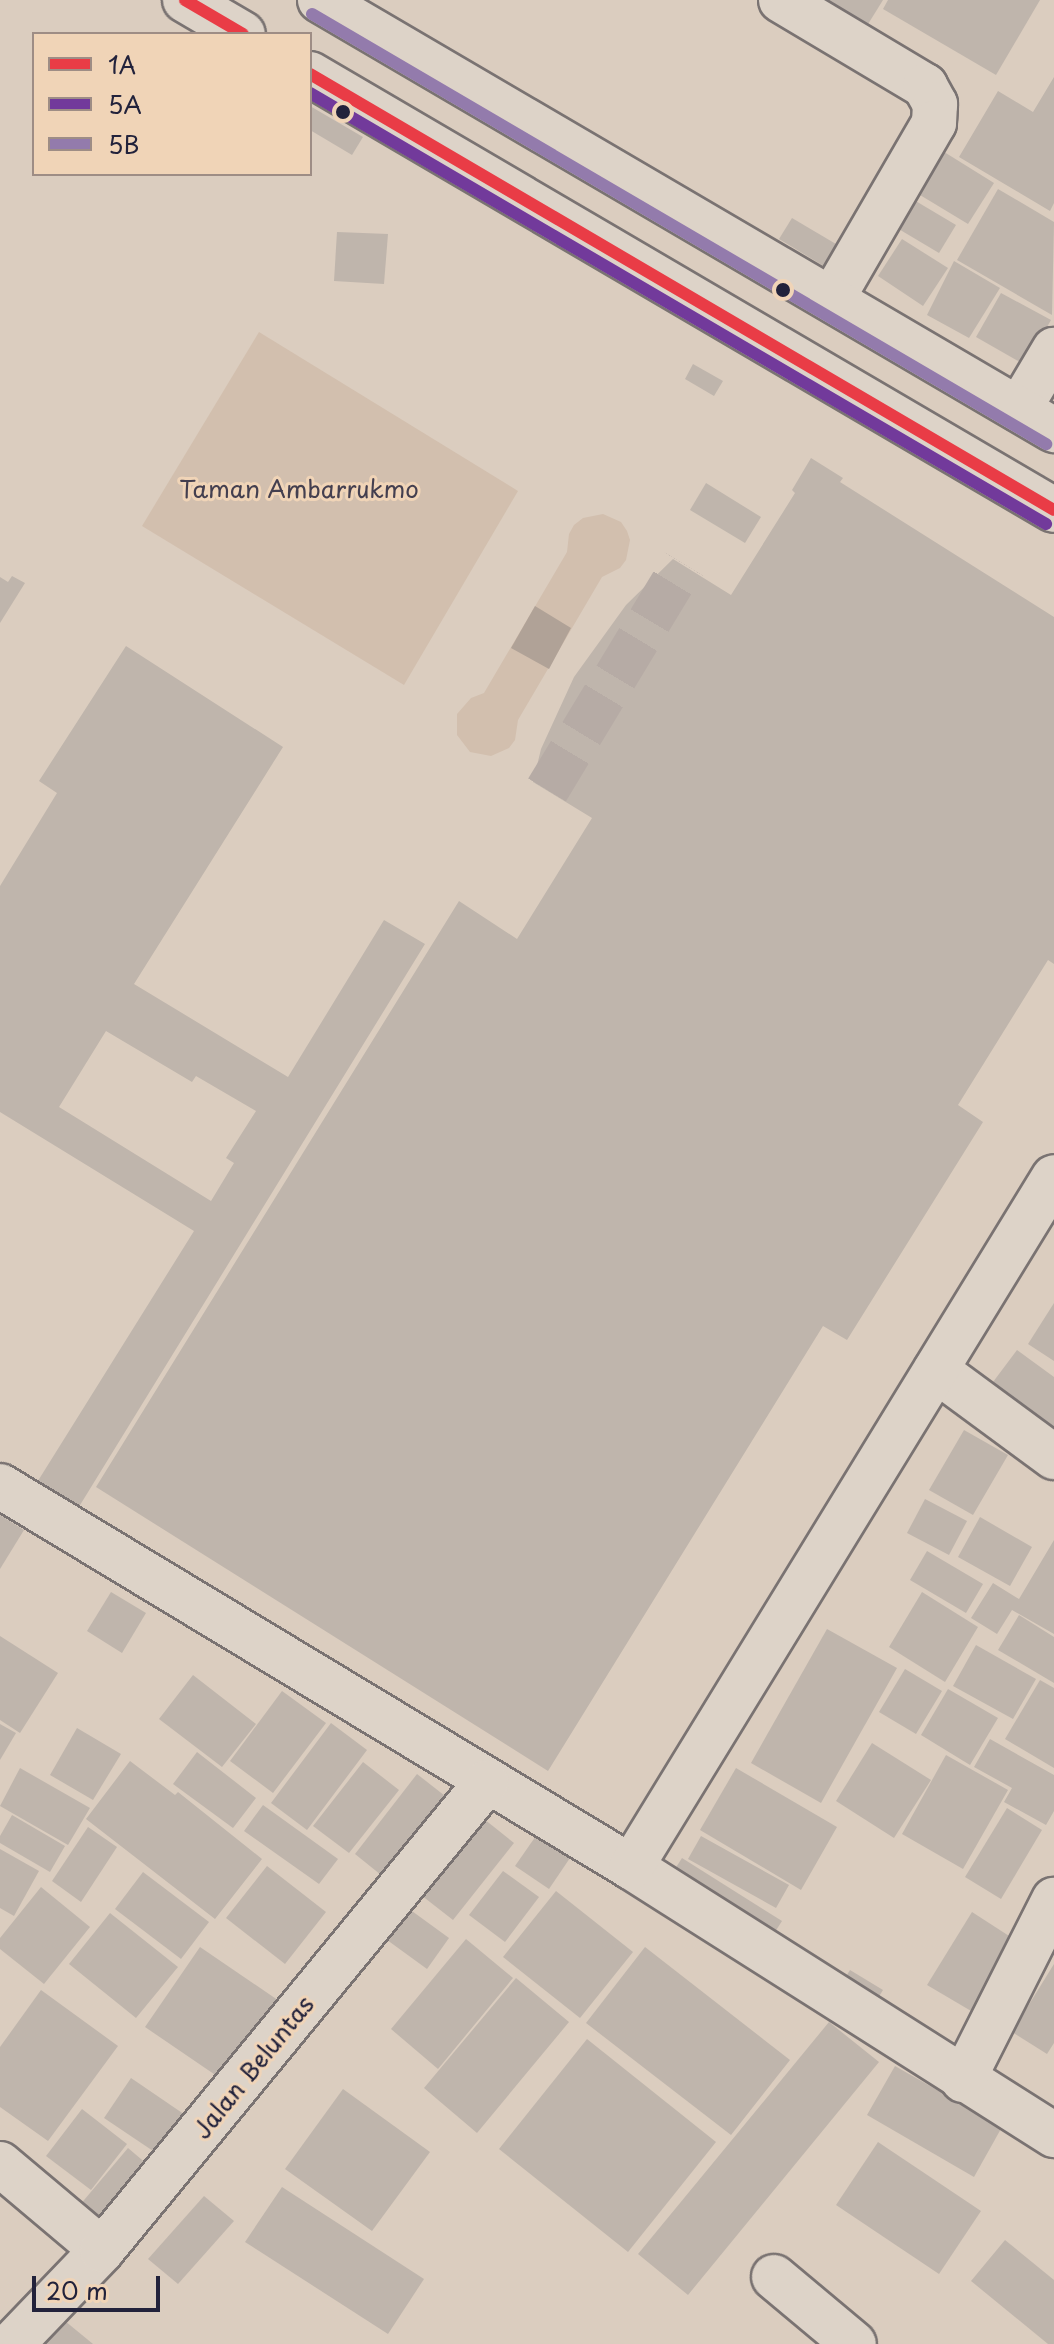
<!DOCTYPE html>
<style>
body{margin:0}
#map{position:relative;width:1054px;height:2344px;overflow:hidden;background:#dbcdbf;font-family:"Playpen Sans",sans-serif}
div>[style]{position:absolute}
.green>*{inset:0;background:#d2bfae}
.water>*{inset:0;background:#b0a297}
.building>*{inset:0;background:#bfb5ac}
.minor-tunnel>*{height:44px;margin-top:-22px;transform-origin:0;background:repeating-linear-gradient(90deg,#b6aba5 0 44px,transparent 0 66px)}
.roads{filter:drop-shadow(2px 0 #7a7372) drop-shadow(-2px 0 #7a7372) drop-shadow(0 2px #7a7372) drop-shadow(0 -2px #7a7372)}
.minor>*{height:44px;margin:-22px;padding:0 22px;transform-origin:22px;border-radius:22px;background:#ddd3c8}
.major>*{height:44px;margin:-22px;padding:0 22px;transform-origin:22px;border-radius:22px;background:#ddd3c8}
.bus-1>*{height:12px;margin:-6px;padding:0 6px;transform-origin:6px;border-radius:6px;background:#e93c46}
.bus-2>*{height:12px;margin:-6px;padding:0 6px;transform-origin:6px;border-radius:6px;background:#723a9b}
.bus-3>*{height:12px;margin:-6px;padding:0 6px;transform-origin:6px;border-radius:6px;background:#937bac}
.dots>*{width:22px;height:22px;translate:-50% -50%;box-sizing:border-box;border:4px solid #f0d4b7;border-radius:50%}
span{translate:-50% -50%;white-space:nowrap;text-align:center;line-height:1.15;-webkit-text-stroke:6px #f0d4b7;paint-order:stroke}
.park-label{font-size:24px;color:#443f4f}
.street-label{font-size:24px;color:#22223b}
.legend{position:absolute;left:32px;top:32px;width:280px;height:144px;box-sizing:border-box;background:#f0d4b7;border:2px solid #9e8d85;margin:0;padding:10px 14px;list-style:none;font-size:24px;color:#22223b}
.legend li{display:flex;align-items:center;gap:16px;height:40px}
.legend b{width:40px;border:2px solid #9e8d85}
.scale{position:absolute;left:32px;top:2276px;width:128px;height:36px;box-sizing:border-box;border:4px solid #22223b;border-top:0;padding-left:10px;font-size:24px;line-height:28px;white-space:nowrap;color:#22223b;-webkit-text-stroke:6px #f0d4b7;paint-order:stroke}
</style>
<div id="map">
<div class="green">
<i style="clip-path:polygon(259px 332px,518px 491px,404px 685px,142px 526px)"></i>
<i style="clip-path:polygon(603px 514px,621px 522px,627px 531px,630px 540px,626px 560px,620px 568px,602px 577px,518px 720px,515px 740px,509px 748px,491px 756px,470px 752px,457px 735px,457px 714px,471px 698px,484px 693px,567px 552px,569px 534px,574px 525px,583px 518px)"></i>
</div>
<div class="water">
<i style="clip-path:polygon(535px 606px,571px 628px,549px 669px,511px 648px)"></i>
</div>
<div class="building">
<i style="clip-path:polygon(817px 0,883px 0,865px 29px)"></i>
<i style="clip-path:polygon(888px 0,1040px 0,996px 75px,883px 9px)"></i>
<i style="clip-path:polygon(1054px 77px,1054px 203px,1050px 211px,959px 157px,998px 91px,1033px 112px)"></i>
<i style="clip-path:polygon(310px 106px,363px 137px,352px 155px,310px 130px)"></i>
<i style="clip-path:polygon(941px 150px,994px 183px,968px 224px,915px 192px)"></i>
<i style="clip-path:polygon(998px 189px,1054px 222px,1052px 315px,957px 260px)"></i>
<i style="clip-path:polygon(914px 200px,956px 225px,939px 253px,897px 228px)"></i>
<i style="clip-path:polygon(792px 218px,841px 247px,827px 268px,779px 239px)"></i>
<i style="clip-path:polygon(337px 232px,388px 234px,384px 284px,334px 281px)"></i>
<i style="clip-path:polygon(902px 239px,948px 268px,923px 306px,878px 276px)"></i>
<i style="clip-path:polygon(954px 261px,1000px 288px,969px 338px,927px 315px)"></i>
<i style="clip-path:polygon(1001px 293px,1051px 320px,1025px 365px,976px 337px)"></i>
<i style="clip-path:polygon(693px 364px,723px 381px,714px 396px,685px 379px)"></i>
<i style="clip-path:polygon(811px 458px,843px 478px,840px 482px,1054px 617px,1054px 964px,1048px 960px,958px 1105px,983px 1122px,847px 1340px,823px 1326px,548px 1771px,96px 1487px,459px 901px,517px 939px,592px 818px,533px 782px,541px 749px,574px 677px,626px 605px,673px 559px,731px 595px,795px 493px,792px 490px)"></i>
<i style="clip-path:polygon(706px 483px,761px 517px,745px 543px,690px 510px)"></i>
<i style="clip-path:polygon(12px 576px,25px 583px,0 623px,0 577px,8px 582px)"></i>
<i style="clip-path:polygon(evenodd,126px 646px,283px 747px,134px 984px,288px 1077px,384px 920px,425px 944px,77px 1510px,36px 1484px,194px 1231px,0 1112px,0 886px,57px 793px,39px 781px,126px 646px,106px 1031px,192px 1082px,196px 1076px,256px 1111px,226px 1158px,234px 1163px,211px 1201px,59px 1107px,106px 1031px)"></i>
<i style="clip-path:polygon(1054px 1303px,1054px 1361px,1028px 1344px)"></i>
<i style="clip-path:polygon(1017px 1350px,1054px 1377px,1054px 1438px,987px 1390px)"></i>
<i style="clip-path:polygon(964px 1430px,1008px 1455px,973px 1515px,929px 1490px)"></i>
<i style="clip-path:polygon(925px 1499px,967px 1521px,949px 1555px,907px 1533px)"></i>
<i style="clip-path:polygon(0 1515px,24px 1530px,0 1569px)"></i>
<i style="clip-path:polygon(980px 1517px,1032px 1547px,1010px 1586px,958px 1557px)"></i>
<i style="clip-path:polygon(1054px 1540px,1054px 1634px,1012px 1610px,997px 1634px,971px 1618px,993px 1583px,1019px 1599px)"></i>
<i style="clip-path:polygon(927px 1551px,983px 1584px,966px 1613px,910px 1580px)"></i>
<i style="clip-path:polygon(111px 1592px,146px 1613px,122px 1653px,87px 1631px)"></i>
<i style="clip-path:polygon(922px 1592px,978px 1627px,945px 1682px,889px 1647px)"></i>
<i style="clip-path:polygon(1019px 1615px,1054px 1637px,1054px 1683px,998px 1650px)"></i>
<i style="clip-path:polygon(827px 1629px,897px 1668px,821px 1803px,751px 1763px)"></i>
<i style="clip-path:polygon(0 1636px,58px 1673px,20px 1733px,0 1720px)"></i>
<i style="clip-path:polygon(976px 1645px,1036px 1679px,1013px 1719px,953px 1686px)"></i>
<i style="clip-path:polygon(905px 1669px,942px 1691px,916px 1734px,879px 1712px)"></i>
<i style="clip-path:polygon(193px 1675px,256px 1724px,222px 1767px,159px 1719px)"></i>
<i style="clip-path:polygon(1040px 1680px,1054px 1688px,1054px 1768px,1005px 1739px)"></i>
<i style="clip-path:polygon(948px 1689px,998px 1718px,970px 1765px,921px 1735px)"></i>
<i style="clip-path:polygon(282px 1691px,326px 1723px,273px 1793px,230px 1761px)"></i>
<i style="clip-path:polygon(331px 1723px,367px 1750px,307px 1830px,271px 1803px)"></i>
<i style="clip-path:polygon(0 1724px,16px 1733px,0 1760px)"></i>
<i style="clip-path:polygon(77px 1728px,121px 1754px,93px 1800px,50px 1775px)"></i>
<i style="clip-path:polygon(990px 1739px,1054px 1775px,1054px 1811px,1046px 1825px,1004px 1802px,1012px 1788px,974px 1767px)"></i>
<i style="clip-path:polygon(872px 1743px,931px 1780px,894px 1838px,836px 1801px)"></i>
<i style="clip-path:polygon(197px 1752px,256px 1798px,233px 1828px,173px 1784px)"></i>
<i style="clip-path:polygon(946px 1755px,1008px 1790px,963px 1869px,902px 1834px)"></i>
<i style="clip-path:polygon(130px 1761px,175px 1795px,178px 1792px,262px 1859px,215px 1919px,86px 1819px)"></i>
<i style="clip-path:polygon(363px 1762px,399px 1790px,349px 1853px,313px 1826px)"></i>
<i style="clip-path:polygon(20px 1768px,90px 1808px,68px 1845px,0 1806px)"></i>
<i style="clip-path:polygon(736px 1768px,837px 1827px,801px 1890px,700px 1830px)"></i>
<i style="clip-path:polygon(417px 1774px,454px 1803px,391px 1883px,355px 1854px)"></i>
<i style="clip-path:polygon(263px 1805px,338px 1859px,319px 1884px,244px 1831px)"></i>
<i style="clip-path:polygon(1007px 1808px,1042px 1830px,1001px 1899px,965px 1877px)"></i>
<i style="clip-path:polygon(474px 1811px,514px 1843px,453px 1920px,412px 1888px)"></i>
<i style="clip-path:polygon(12px 1815px,65px 1846px,50px 1872px,0 1843px,0 1836px)"></i>
<i style="clip-path:polygon(88px 1827px,117px 1847px,81px 1902px,52px 1881px)"></i>
<i style="clip-path:polygon(538px 1833px,572px 1855px,549px 1889px,515px 1866px)"></i>
<i style="clip-path:polygon(701px 1836px,789px 1885px,776px 1908px,688px 1859px)"></i>
<i style="clip-path:polygon(0 1849px,39px 1871px,14px 1916px,0 1908px)"></i>
<i style="clip-path:polygon(682px 1858px,782px 1921px,766px 1946px,666px 1883px)"></i>
<i style="clip-path:polygon(267px 1866px,326px 1912px,285px 1964px,226px 1918px)"></i>
<i style="clip-path:polygon(503px 1871px,539px 1897px,505px 1942px,469px 1915px)"></i>
<i style="clip-path:polygon(143px 1872px,209px 1922px,181px 1959px,115px 1909px)"></i>
<i style="clip-path:polygon(41px 1887px,90px 1927px,44px 1984px,0 1949px,0 1938px)"></i>
<i style="clip-path:polygon(556px 1891px,633px 1952px,580px 2018px,503px 1957px)"></i>
<i style="clip-path:polygon(405px 1906px,449px 1938px,427px 1969px,383px 1937px)"></i>
<i style="clip-path:polygon(972px 1912px,1026px 1947px,983px 2018px,927px 1985px)"></i>
<i style="clip-path:polygon(110px 1913px,178px 1967px,136px 2018px,69px 1964px)"></i>
<i style="clip-path:polygon(466px 1939px,513px 1978px,438px 2069px,391px 2029px)"></i>
<i style="clip-path:polygon(200px 1947px,285px 2005px,230px 2085px,145px 2027px)"></i>
<i style="clip-path:polygon(645px 1947px,790px 2060px,731px 2135px,586px 2023px)"></i>
<i style="clip-path:polygon(1054px 1964px,1054px 2043px,1047px 2054px,1012px 2032px)"></i>
<i style="clip-path:polygon(850px 1970px,883px 1990px,866px 2017px,834px 1996px)"></i>
<i style="clip-path:polygon(516px 1978px,569px 2022px,477px 2133px,424px 2088px)"></i>
<i style="clip-path:polygon(41px 1990px,118px 2046px,48px 2141px,0 2107px,0 2047px)"></i>
<i style="clip-path:polygon(829px 2022px,879px 2062px,688px 2295px,638px 2254px)"></i>
<i style="clip-path:polygon(587px 2039px,716px 2142px,628px 2252px,499px 2149px)"></i>
<i style="clip-path:polygon(895px 2066px,1002px 2127px,974px 2177px,867px 2115px)"></i>
<i style="clip-path:polygon(131px 2078px,194px 2121px,168px 2161px,104px 2118px)"></i>
<i style="clip-path:polygon(343px 2089px,430px 2152px,372px 2231px,285px 2169px)"></i>
<i style="clip-path:polygon(82px 2109px,127px 2144px,91px 2190px,46px 2156px)"></i>
<i style="clip-path:polygon(878px 2142px,981px 2211px,939px 2274px,836px 2205px)"></i>
<i style="clip-path:polygon(128px 2148px,161px 2176px,111px 2233px,79px 2206px)"></i>
<i style="clip-path:polygon(282px 2187px,424px 2279px,388px 2334px,245px 2242px)"></i>
<i style="clip-path:polygon(204px 2196px,234px 2221px,178px 2284px,148px 2259px)"></i>
<i style="clip-path:polygon(1005px 2240px,1054px 2280px,1054px 2344px,1048px 2344px,971px 2281px)"></i>
<i style="clip-path:polygon(54px 2312px,93px 2344px,28px 2344px)"></i>
</div>
<div class="minor-tunnel">
<i style="left:547px;top:790px;width:264px;rotate:-58.8deg"></i>
</div>
<div class="roads">
<div class="minor">
<i style="left:781px;top:0;width:168px;rotate:30.8deg"></i>
<i style="left:925px;top:86px;width:21px;rotate:61deg"></i>
<i style="left:935px;top:104px;width:19px;rotate:93deg"></i>
<i style="left:934px;top:123px;width:203px;rotate:120.1deg"></i>
<i style="left:1019px;top:409px;width:69px;rotate:-59.3deg"></i>
<i style="left:936px;top:1370px;width:147px;rotate:36.4deg"></i>
<i style="left:0;top:1486px;width:737px;rotate:31.12deg"></i>
<i style="left:631px;top:1867px;width:501px;rotate:32.36deg"></i>
<i style="left:631px;top:1867px;width:809px;rotate:-58.49deg"></i>
<i style="left:963px;top:2080px;width:202px;rotate:-63.2deg"></i>
<i style="left:0;top:2164px;width:133px;rotate:40.1deg"></i>
<i style="left:774px;top:2277px;width:104px;rotate:39.9deg"></i>
<i style="left:12px;top:2344px;width:130px;rotate:-46.2deg"></i>
<i style="left:102px;top:2250px;width:605px;rotate:-50.57deg"></i>
</div>
<div class="major">
<i style="left:185px;top:0;width:67px;rotate:30.4deg"></i>
<i style="left:320px;top:0;width:851px;rotate:30.36deg"></i>
<i style="left:310px;top:74px;width:862px;rotate:30.37deg"></i>
</div>
</div>
<div class="bus-1">
<i style="left:185px;top:0;width:67px;rotate:30.4deg"></i>
<i style="left:310px;top:74px;width:862px;rotate:30.37deg"></i>
</div>
<div class="bus-2">
<i style="left:310px;top:93px;width:853px;rotate:30.35deg"></i>
</div>
<div class="bus-3">
<i style="left:312px;top:14px;width:851px;rotate:30.36deg"></i>
</div>
<div class="dots">
<i style="left:343px;top:112px;background:#22223b"></i>
<i style="left:783px;top:290px;background:#22223b"></i>
</div>
<div class="park-label">
<span style="left:299px;top:489px">Taman Ambarrukmo</span>
</div>
<div class="street-label">
<span style="left:253px;top:2067px;rotate:-51deg">Jalan Beluntas</span>
</div>
<ul class="legend">
<li><b style="height:10px;background:#e93c46"></b>1A</li>
<li><b style="height:10px;background:#723a9b"></b>5A</li>
<li><b style="height:10px;background:#937bac"></b>5B</li>
</ul>
<div class="scale">20 m</div>
</div>
